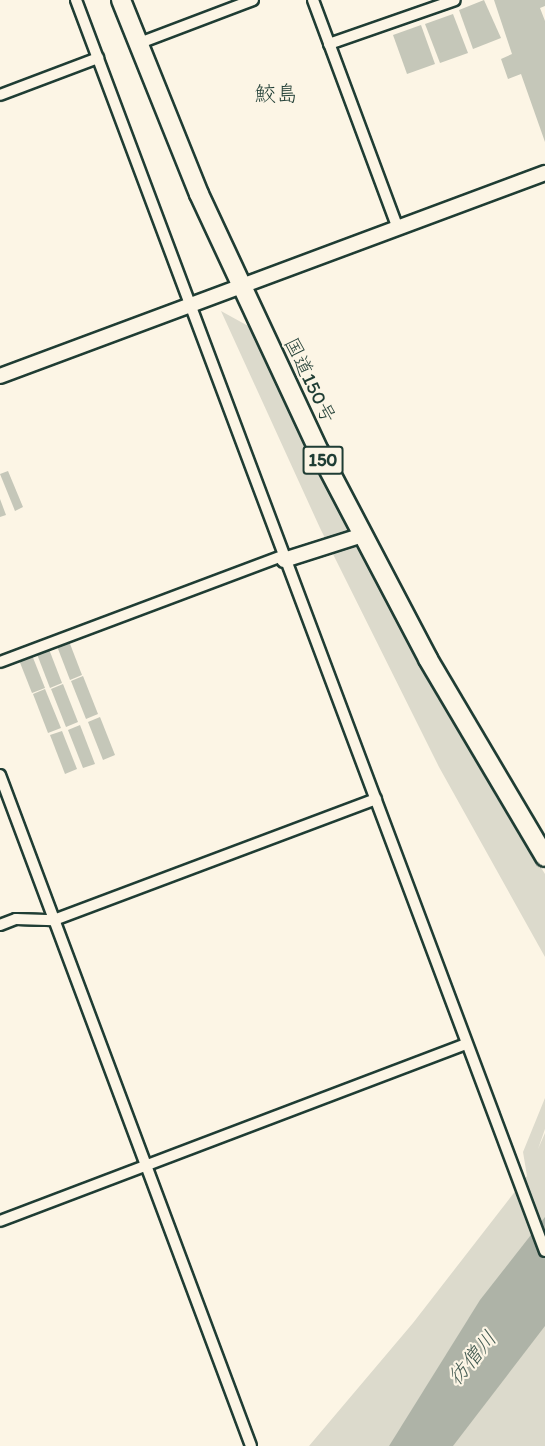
<!DOCTYPE html>
<meta charset="utf-8">
<style>
body{margin:0}
#map{position:relative;width:545px;height:1446px;overflow:hidden;background:#fcf5e5;font-family:Itim,"Klee One",sans-serif}
div>[style]{position:absolute}
.green>*{inset:0;background:#dcdacc}
.water>*{inset:0;background:#aeb3a7}
.building>*{inset:0;background:#c5c7b9}
.roads{filter:drop-shadow(2px 0 #1f3d34) drop-shadow(-2px 0 #1f3d34) drop-shadow(0 2px #1f3d34) drop-shadow(0 -2px #1f3d34)}
.street>*{height:10px;margin:-5px;padding:0 5px;transform-origin:5px;border-radius:5px;background:#fcf5e5}
.secondary>*{height:14px;margin:-7px;padding:0 7px;transform-origin:7px;border-radius:7px;background:#fcf5e5}
.highway>*{height:18px;margin:-9px;padding:0 9px;transform-origin:9px;border-radius:9px;background:#fcf5e5}
span{translate:-50% -50%;white-space:nowrap;text-align:center;line-height:1.15;-webkit-text-stroke:4.5px #fcf5e5;paint-order:stroke}
.shield-label span{padding:2px 4px;background:#fcf5e5;border:2px solid;border-radius:4px;-webkit-text-stroke-width:0}
.shield-label{font-size:18px;color:#1f3d34;font-weight:700}
.street-label{font-size:20px;color:#1f3d34}
.water-label{font-size:21px;color:#435a51;font-style:italic}
.quarter-label{font-size:22px;color:#1f3d34}
</style>
<div id="map">
<div class="green">
<i style="clip-path:polygon(221px 311px,250px 327px,386px 596px,496px 797px,545px 874px,545px 957px,439px 767px,320px 528px)"></i>
<i style="clip-path:polygon(545px 1098px,545px 1129px,538px 1149px,545px 1133px,545px 1446px,309px 1446px,413px 1323px,527px 1176px,523px 1152px)"></i>
</div>
<div class="water">
<i style="clip-path:polygon(545px 1217px,545px 1326px,453px 1446px,389px 1446px,480px 1300px)"></i>
</div>
<div class="building">
<i style="clip-path:polygon(484px 0,501px 38px,473px 49px,459px 10px)"></i>
<i style="clip-path:polygon(494px 0,545px 0,545px 6px,540px 8px,545px 21px,545px 142px,521px 74px,508px 79px,501px 59px,512px 54px)"></i>
<i style="clip-path:polygon(453px 14px,468px 53px,440px 63px,425px 24px)"></i>
<i style="clip-path:polygon(421px 25px,435px 64px,407px 74px,393px 35px)"></i>
<i style="clip-path:polygon(8px 471px,23px 507px,15px 511px,0 474px)"></i>
<i style="clip-path:polygon(0 499px,6px 515px,0 517px)"></i>
<i style="clip-path:polygon(67px 636px,82px 675px,70px 680px,55px 641px)"></i>
<i style="clip-path:polygon(47px 644px,62px 683px,50px 688px,35px 649px)"></i>
<i style="clip-path:polygon(30px 650px,45px 688px,32px 693px,17px 655px)"></i>
<i style="clip-path:polygon(83px 676px,98px 714px,86px 719px,71px 681px)"></i>
<i style="clip-path:polygon(63px 684px,78px 722px,66px 727px,51px 689px)"></i>
<i style="clip-path:polygon(45px 689px,61px 728px,48px 733px,33px 694px)"></i>
<i style="clip-path:polygon(100px 717px,115px 755px,103px 760px,88px 722px)"></i>
<i style="clip-path:polygon(80px 725px,95px 764px,83px 768px,68px 730px)"></i>
<i style="clip-path:polygon(62px 731px,77px 769px,65px 774px,50px 735px)"></i>
</div>
<div class="roads">
<div class="street">
<i style="left:76px;top:0;width:1336px;rotate:69.45deg"></i>
<i style="left:313px;top:0;width:244px;rotate:69.6deg"></i>
<i style="left:137px;top:44px;width:124px;rotate:-20.8deg"></i>
<i style="left:329px;top:44px;width:133px;rotate:-19.2deg"></i>
<i style="left:0;top:95px;width:105px;rotate:-20.7deg"></i>
<i style="left:0;top:662px;width:301px;rotate:-20.6deg"></i>
<i style="left:0;top:775px;width:716px;rotate:69.49deg"></i>
<i style="left:0;top:925px;width:17px;rotate:-21deg"></i>
<i style="left:16px;top:919px;width:38px;rotate:2deg"></i>
<i style="left:54px;top:920px;width:344px;rotate:-20.6deg"></i>
<i style="left:0;top:1221px;width:498px;rotate:-20.8deg"></i>
</div>
<div class="secondary">
<i style="left:0;top:376px;width:582px;rotate:-20.43deg"></i>
<i style="left:284px;top:560px;width:83px;rotate:-17.6deg"></i>
</div>
<div class="highway">
<i style="left:121px;top:0;width:209px;rotate:68.1deg"></i>
<i style="left:199px;top:194px;width:284px;rotate:65deg"></i>
<i style="left:319px;top:451px;width:235px;rotate:62.3deg"></i>
<i style="left:428px;top:659px;width:230px;rotate:59.4deg"></i>
</div>
</div>
<div class="shield-label">
<span style="left:323px;top:460px">150</span>
</div>
<div class="street-label">
<span style="left:310px;top:380px;rotate:64deg">国道150号</span>
</div>
<div class="water-label">
<span style="left:472px;top:1358px;rotate:-50deg">彷僧川</span>
</div>
<div class="quarter-label">
<span style="left:276px;top:94px">鮫島</span>
</div>
</div>
